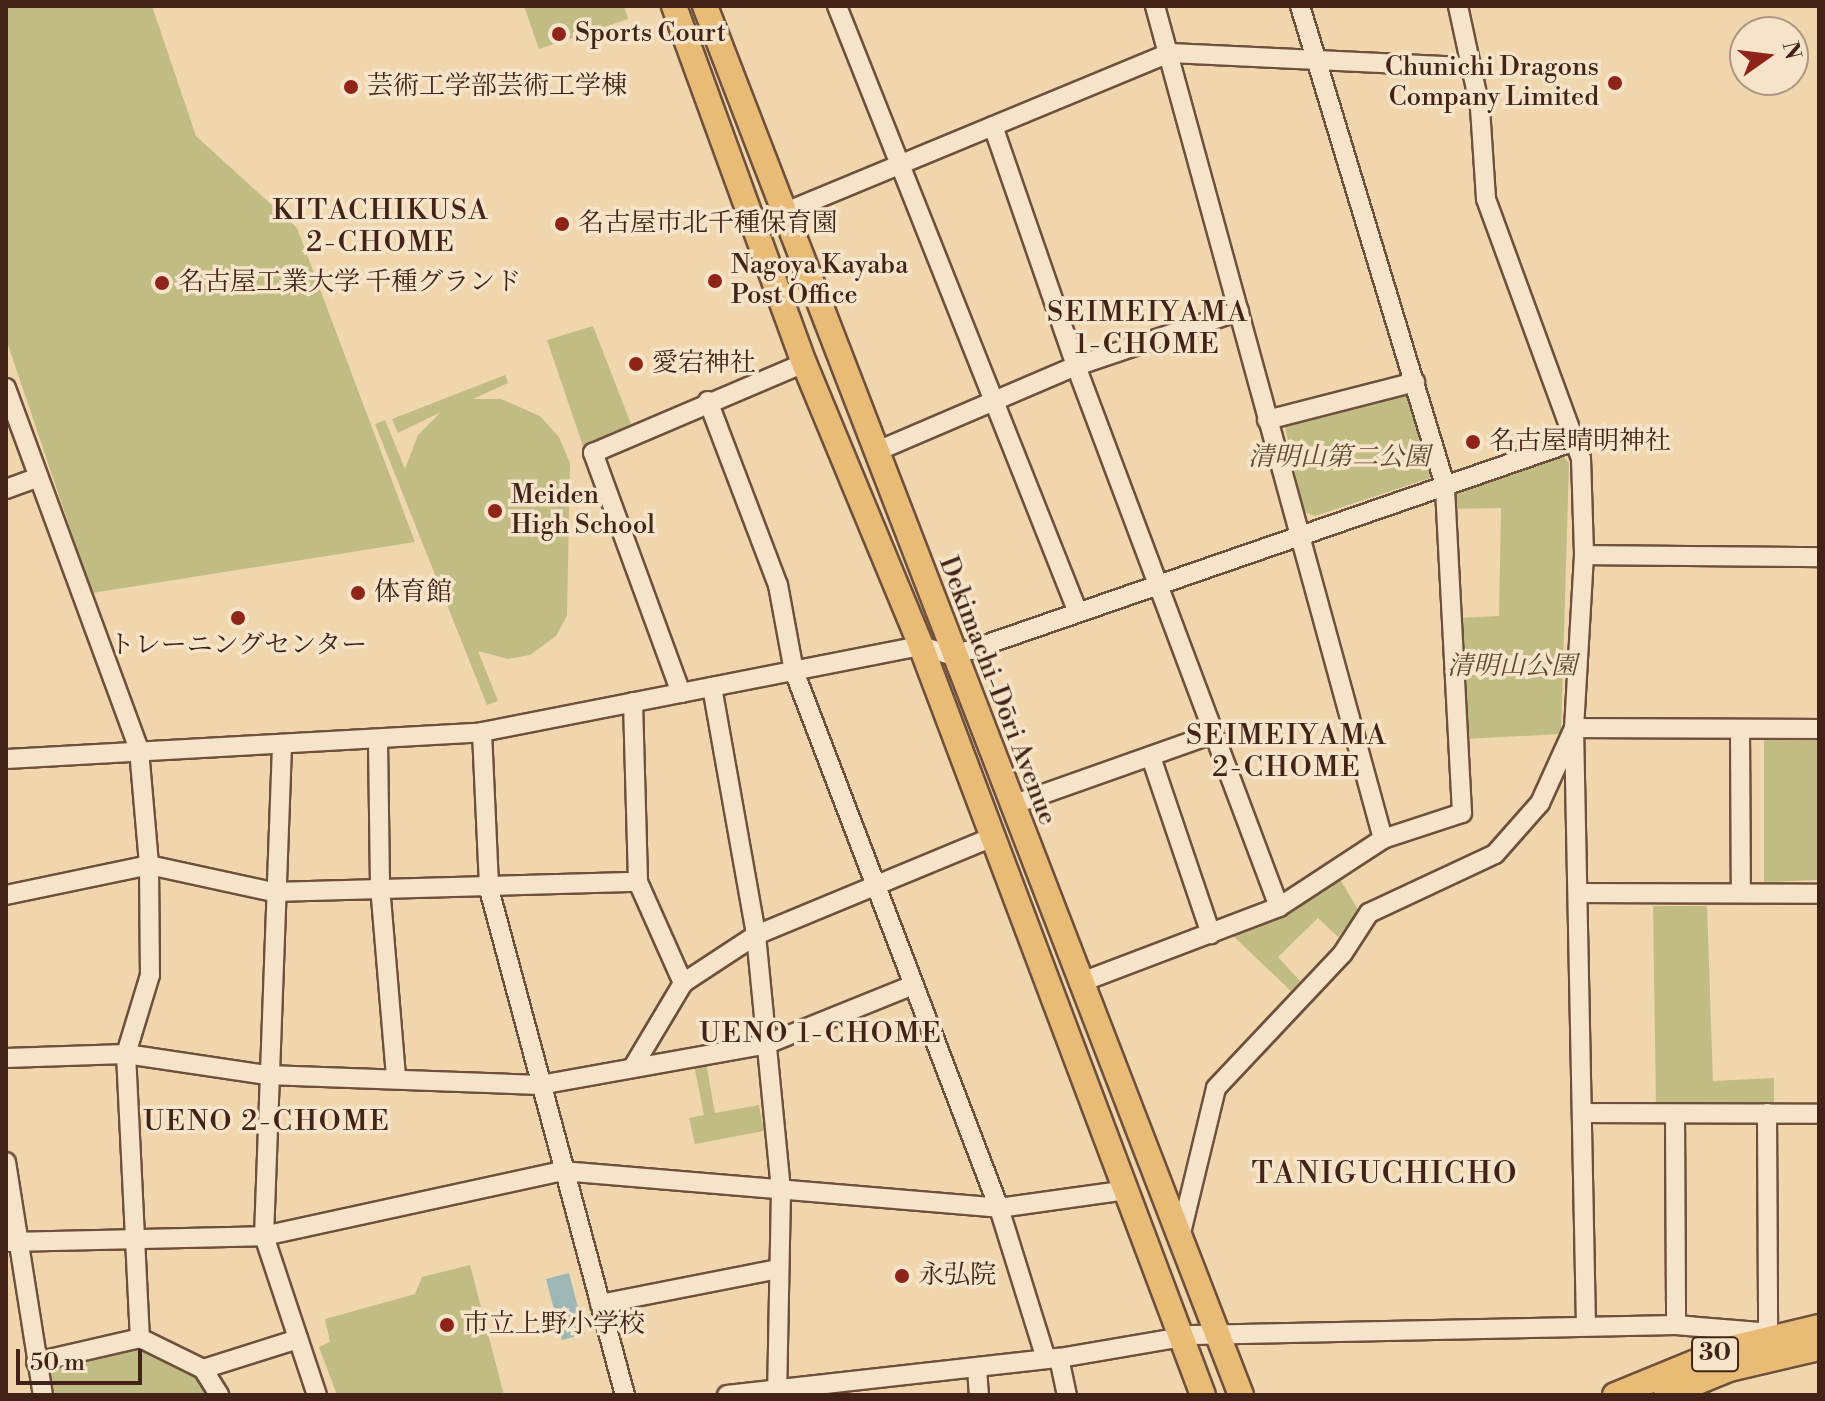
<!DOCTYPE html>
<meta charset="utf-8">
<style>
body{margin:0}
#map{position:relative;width:1825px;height:1401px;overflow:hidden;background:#f0d6ac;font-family:"Libre Bodoni","Noto Serif JP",serif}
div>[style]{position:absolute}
.green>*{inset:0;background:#c1bc84}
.water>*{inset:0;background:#9eb7b4}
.roads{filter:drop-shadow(2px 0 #6e503c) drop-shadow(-2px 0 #6e503c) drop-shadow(0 2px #6e503c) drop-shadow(0 -2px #6e503c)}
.minor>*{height:18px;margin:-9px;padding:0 9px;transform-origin:9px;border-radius:9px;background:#f5e4c9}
.major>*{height:24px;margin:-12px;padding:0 12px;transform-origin:12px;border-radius:12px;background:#e8bb76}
.dots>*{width:22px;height:22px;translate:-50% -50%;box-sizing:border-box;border:4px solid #f5e4c9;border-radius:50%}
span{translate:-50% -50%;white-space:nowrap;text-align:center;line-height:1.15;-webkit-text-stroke:7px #f5e4c9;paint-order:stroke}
.shield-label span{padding:2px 6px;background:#f5e4c9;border:2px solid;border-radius:6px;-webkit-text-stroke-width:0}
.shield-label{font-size:24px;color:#422317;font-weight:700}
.poi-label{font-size:26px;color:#422317}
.left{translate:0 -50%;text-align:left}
.right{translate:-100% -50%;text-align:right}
.park-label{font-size:26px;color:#624932;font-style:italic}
.street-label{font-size:26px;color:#422317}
.neighbourhood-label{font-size:28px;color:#422317;letter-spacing:2px}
.quarter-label{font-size:30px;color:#422317;letter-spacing:2px}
.frame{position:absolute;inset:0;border:8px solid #422317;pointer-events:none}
.north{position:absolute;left:1729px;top:16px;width:80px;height:80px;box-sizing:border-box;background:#f5e4c9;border:2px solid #ad9782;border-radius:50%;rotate:76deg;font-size:22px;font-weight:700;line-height:32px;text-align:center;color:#422317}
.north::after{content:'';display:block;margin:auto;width:28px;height:36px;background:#8f2418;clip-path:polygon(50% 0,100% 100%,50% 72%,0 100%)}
.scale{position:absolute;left:16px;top:1349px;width:126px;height:36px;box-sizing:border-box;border:4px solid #422317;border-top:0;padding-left:10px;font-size:24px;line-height:28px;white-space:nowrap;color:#422317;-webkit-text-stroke:6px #f5e4c9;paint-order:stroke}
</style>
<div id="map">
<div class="green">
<i style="clip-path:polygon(6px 6px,152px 6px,196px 136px,297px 228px,415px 542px,92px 593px,6px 339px)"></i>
<i style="clip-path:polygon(524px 6px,624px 6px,628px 19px,539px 49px)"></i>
<i style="clip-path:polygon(593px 326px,631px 424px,583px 446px,547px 340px)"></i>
<i style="clip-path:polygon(505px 375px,508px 383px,473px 399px,501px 399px,540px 416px,559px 437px,570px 463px,567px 616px,556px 636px,530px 655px,508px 659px,478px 651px,498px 701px,487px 705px,375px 424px,385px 420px,405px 469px,418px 435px,441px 412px,398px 433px,392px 419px)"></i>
<i style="clip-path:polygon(1407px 393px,1415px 397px,1436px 467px,1433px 477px,1315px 516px,1304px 512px,1284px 423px)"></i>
<i style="clip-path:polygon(1560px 453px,1569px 463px,1561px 734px,1464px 739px,1458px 618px,1499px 616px,1501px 508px,1453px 509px,1456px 488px)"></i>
<i style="clip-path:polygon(1819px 735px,1819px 880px,1764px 882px,1764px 737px)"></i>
<i style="clip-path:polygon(1338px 876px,1359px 911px,1338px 937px,1318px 918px,1278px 957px,1300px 981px,1291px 991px,1231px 934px,1284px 915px)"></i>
<i style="clip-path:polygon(1653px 906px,1707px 906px,1713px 1081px,1774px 1078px,1774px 1107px,1656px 1106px)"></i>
<i style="clip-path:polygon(706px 1063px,715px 1113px,759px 1105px,764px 1131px,695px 1144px,689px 1118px,704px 1115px,694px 1065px)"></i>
<i style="clip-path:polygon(470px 1265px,504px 1395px,337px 1395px,319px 1347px,330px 1342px,325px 1319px,415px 1294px,422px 1277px)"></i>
<i style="clip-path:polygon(136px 1342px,197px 1370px,213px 1395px,52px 1395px,46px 1368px)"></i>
</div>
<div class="water">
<i style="clip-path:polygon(569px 1273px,585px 1334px,562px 1340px,546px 1279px)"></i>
</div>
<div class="roads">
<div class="minor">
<i style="left:837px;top:6px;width:650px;rotate:68.33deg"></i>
<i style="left:1155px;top:6px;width:864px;rotate:74.69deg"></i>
<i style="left:1458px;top:6px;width:104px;rotate:77.8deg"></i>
<i style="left:1480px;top:108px;width:91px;rotate:86.2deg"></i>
<i style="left:1486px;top:199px;width:276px;rotate:69.9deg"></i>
<i style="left:1581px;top:458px;width:97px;rotate:88.2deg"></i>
<i style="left:1584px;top:555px;width:173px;rotate:93.3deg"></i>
<i style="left:1574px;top:728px;width:598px;rotate:88.85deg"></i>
<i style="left:993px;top:126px;width:254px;rotate:70.9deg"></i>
<i style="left:1076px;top:366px;width:578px;rotate:69.43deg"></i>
<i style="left:754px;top:225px;width:449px;rotate:-22.5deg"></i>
<i style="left:1169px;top:53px;width:302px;rotate:2.7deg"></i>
<i style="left:6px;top:388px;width:386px;rotate:69.8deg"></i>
<i style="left:139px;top:750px;width:115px;rotate:85deg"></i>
<i style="left:149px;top:865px;width:110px;rotate:89.5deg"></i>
<i style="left:150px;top:975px;width:83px;rotate:106.9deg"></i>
<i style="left:126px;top:1054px;width:284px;rotate:87.2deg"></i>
<i style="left:708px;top:401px;width:197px;rotate:69.2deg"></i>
<i style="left:778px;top:585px;width:87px;rotate:79.5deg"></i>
<i style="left:794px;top:671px;width:575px;rotate:69.11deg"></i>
<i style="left:999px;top:1208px;width:158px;rotate:72.7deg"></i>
<i style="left:1267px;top:420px;width:153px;rotate:-14.4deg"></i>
<i style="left:875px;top:452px;width:219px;rotate:-23.2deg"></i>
<i style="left:1076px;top:366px;width:172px;rotate:-18.6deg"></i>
<i style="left:6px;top:489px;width:33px;rotate:-20deg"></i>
<i style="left:1584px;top:555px;width:235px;rotate:0.5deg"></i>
<i style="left:712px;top:687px;width:252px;rotate:79.9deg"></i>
<i style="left:756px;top:935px;width:256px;rotate:84.4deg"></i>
<i style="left:781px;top:1190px;width:200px;rotate:91.1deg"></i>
<i style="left:681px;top:693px;width:256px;rotate:-110.1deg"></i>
<i style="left:593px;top:453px;width:229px;rotate:-23.1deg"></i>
<i style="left:633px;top:702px;width:180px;rotate:88.4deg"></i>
<i style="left:1740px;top:729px;width:164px;rotate:89.7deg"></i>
<i style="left:482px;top:732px;width:157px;rotate:87.4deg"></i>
<i style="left:489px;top:889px;width:524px;rotate:74.96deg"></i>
<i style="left:378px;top:741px;width:145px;rotate:89.2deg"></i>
<i style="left:380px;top:886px;width:193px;rotate:85.2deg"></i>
<i style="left:282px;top:746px;width:490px;rotate:92.1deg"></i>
<i style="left:264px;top:1236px;width:168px;rotate:71.6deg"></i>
<i style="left:1151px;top:757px;width:187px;rotate:71.3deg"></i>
<i style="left:6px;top:759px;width:477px;rotate:-3.2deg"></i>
<i style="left:482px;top:732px;width:447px;rotate:-11.1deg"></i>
<i style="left:921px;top:646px;width:34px;rotate:17deg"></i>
<i style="left:953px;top:656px;width:661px;rotate:-19.07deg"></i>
<i style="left:1012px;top:805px;width:212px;rotate:-19.5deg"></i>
<i style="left:1578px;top:893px;width:241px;rotate:0.2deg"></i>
<i style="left:6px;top:895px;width:146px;rotate:-11.8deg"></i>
<i style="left:149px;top:865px;width:127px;rotate:12.3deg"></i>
<i style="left:273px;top:892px;width:365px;rotate:-1.6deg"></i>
<i style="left:638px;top:882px;width:111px;rotate:66deg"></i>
<i style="left:1079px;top:983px;width:214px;rotate:-20.8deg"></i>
<i style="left:1279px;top:907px;width:124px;rotate:-33.2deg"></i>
<i style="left:1383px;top:839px;width:83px;rotate:-18.2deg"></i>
<i style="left:1462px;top:813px;width:328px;rotate:-93deg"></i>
<i style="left:1445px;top:485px;width:500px;rotate:-106.84deg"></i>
<i style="left:6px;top:1058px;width:120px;rotate:-1.9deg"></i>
<i style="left:126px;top:1054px;width:143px;rotate:8.5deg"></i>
<i style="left:267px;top:1075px;width:273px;rotate:2.1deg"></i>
<i style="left:540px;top:1085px;width:231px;rotate:-10.2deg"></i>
<i style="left:767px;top:1044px;width:157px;rotate:-22deg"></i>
<i style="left:633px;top:1067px;width:98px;rotate:-59.2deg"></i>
<i style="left:683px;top:983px;width:87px;rotate:-33.3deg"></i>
<i style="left:756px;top:935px;width:256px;rotate:-22.5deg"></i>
<i style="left:1582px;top:1113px;width:237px;rotate:0.2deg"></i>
<i style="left:1767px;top:1113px;width:220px;rotate:89.7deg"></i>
<i style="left:1675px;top:1114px;width:211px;rotate:89.7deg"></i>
<i style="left:6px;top:1162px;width:236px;rotate:81deg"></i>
<i style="left:1181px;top:1233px;width:149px;rotate:-76.4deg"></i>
<i style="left:1216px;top:1088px;width:185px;rotate:-46.7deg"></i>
<i style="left:1343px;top:953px;width:48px;rotate:-57deg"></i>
<i style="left:1369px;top:913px;width:139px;rotate:-25.1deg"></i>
<i style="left:1495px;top:854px;width:68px;rotate:-48.6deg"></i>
<i style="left:1540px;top:803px;width:82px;rotate:-65.6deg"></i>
<i style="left:1574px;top:728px;width:245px;rotate:0.2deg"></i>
<i style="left:6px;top:1242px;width:258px;rotate:-1.3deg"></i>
<i style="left:264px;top:1236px;width:305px;rotate:-12.3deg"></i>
<i style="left:562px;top:1171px;width:439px;rotate:4.8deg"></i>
<i style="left:999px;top:1208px;width:129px;rotate:-8deg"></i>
<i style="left:600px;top:1304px;width:181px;rotate:-11.1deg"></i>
<i style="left:1059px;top:1358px;width:38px;rotate:78deg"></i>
<i style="left:36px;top:1362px;width:107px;rotate:-13deg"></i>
<i style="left:140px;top:1338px;width:70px;rotate:26.2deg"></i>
<i style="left:203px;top:1369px;width:31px;rotate:58deg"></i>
<i style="left:977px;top:1368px;width:27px;rotate:86deg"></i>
<i style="left:203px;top:1369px;width:100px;rotate:-17.5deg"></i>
<i style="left:727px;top:1395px;width:334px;rotate:-6.4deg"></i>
<i style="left:1059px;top:1358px;width:136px;rotate:-9.7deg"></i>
<i style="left:1193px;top:1335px;width:483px;rotate:-1.2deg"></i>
<i style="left:1676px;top:1325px;width:96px;rotate:4.8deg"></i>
</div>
<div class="major">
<i style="left:674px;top:6px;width:380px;rotate:70deg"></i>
<i style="left:804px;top:363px;width:306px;rotate:67.5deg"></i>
<i style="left:921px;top:646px;width:800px;rotate:69.37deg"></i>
<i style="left:705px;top:6px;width:1489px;rotate:68.9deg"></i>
<i style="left:1615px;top:1395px;width:122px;rotate:-22.2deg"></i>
<i style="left:1728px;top:1349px;width:94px;rotate:-13.6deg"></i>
<i style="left:1666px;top:1395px;width:68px;rotate:-22.4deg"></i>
<i style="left:1729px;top:1369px;width:92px;rotate:-13.1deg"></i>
</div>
</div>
<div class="dots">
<i style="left:559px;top:34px;background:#8f2418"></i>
<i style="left:1615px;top:83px;background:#8f2418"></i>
<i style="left:351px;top:87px;background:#8f2418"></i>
<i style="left:562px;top:224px;background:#8f2418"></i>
<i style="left:715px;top:281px;background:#8f2418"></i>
<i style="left:162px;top:283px;background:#8f2418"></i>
<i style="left:636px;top:364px;background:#8f2418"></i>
<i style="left:1473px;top:442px;background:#8f2418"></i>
<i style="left:495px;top:511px;background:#8f2418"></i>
<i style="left:358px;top:593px;background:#8f2418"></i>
<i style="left:238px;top:618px;background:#8f2418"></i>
<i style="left:902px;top:1276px;background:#8f2418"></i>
<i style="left:447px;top:1325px;background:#8f2418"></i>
</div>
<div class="shield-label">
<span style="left:1715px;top:1354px">30</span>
</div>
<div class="poi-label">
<span class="left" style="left:575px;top:34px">Sports Court</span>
<span class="right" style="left:1599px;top:83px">Chunichi Dragons<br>Company Limited</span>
<span class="left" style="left:367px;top:87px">芸術工学部芸術工学棟</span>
<span class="left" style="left:578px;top:224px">名古屋市北千種保育園</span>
<span class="left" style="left:731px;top:281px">Nagoya Kayaba<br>Post Office</span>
<span class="left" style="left:178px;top:283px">名古屋工業大学 千種グランド</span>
<span class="left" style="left:652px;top:364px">愛宕神社</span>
<span class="left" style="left:1489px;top:442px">名古屋晴明神社</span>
<span class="left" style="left:511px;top:511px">Meiden<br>High School</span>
<span class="left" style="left:374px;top:593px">体育館</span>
<span style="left:238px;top:646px">トレーニングセンター</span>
<span class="left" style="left:918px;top:1276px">永弘院</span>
<span class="left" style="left:463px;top:1325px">市立上野小学校</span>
</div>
<div class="park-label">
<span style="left:1339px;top:458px">清明山第二公園</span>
<span style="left:1512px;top:667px">清明山公園</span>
</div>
<div class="street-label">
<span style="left:997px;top:691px;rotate:69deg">Dekimachi-Dōri Avenue</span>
</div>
<div class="neighbourhood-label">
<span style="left:381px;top:227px">KITACHIKUSA<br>2-CHOME</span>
<span style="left:1148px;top:329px">SEIMEIYAMA<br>1-CHOME</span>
<span style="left:1287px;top:752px">SEIMEIYAMA<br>2-CHOME</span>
<span style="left:821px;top:1034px">UENO 1-CHOME</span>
<span style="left:267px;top:1122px">UENO 2-CHOME</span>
</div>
<div class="quarter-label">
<span style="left:1385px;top:1174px">TANIGUCHICHO</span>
</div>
<div class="frame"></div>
<div class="north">N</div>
<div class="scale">50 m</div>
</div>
